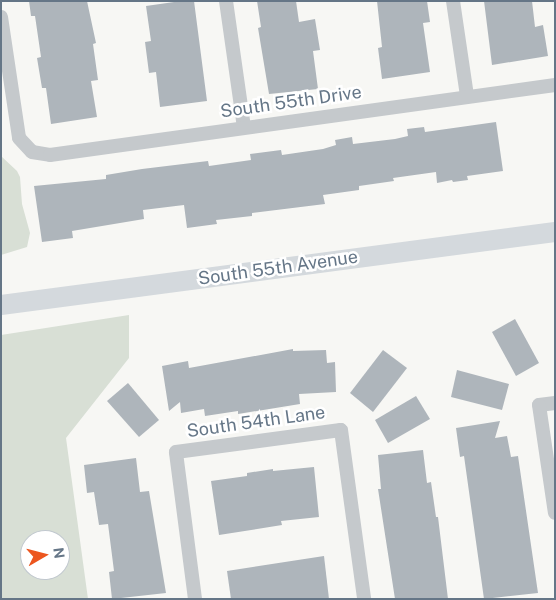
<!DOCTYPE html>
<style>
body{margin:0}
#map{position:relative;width:556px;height:600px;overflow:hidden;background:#f7f7f4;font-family:"Public Sans",sans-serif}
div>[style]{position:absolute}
.green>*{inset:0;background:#d8dfd5}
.building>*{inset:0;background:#aeb5bb}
.street>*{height:14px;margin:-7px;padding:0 7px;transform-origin:7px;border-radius:7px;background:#c5c9cc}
.secondary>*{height:20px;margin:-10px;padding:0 10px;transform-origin:10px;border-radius:10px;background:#d4d9dd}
span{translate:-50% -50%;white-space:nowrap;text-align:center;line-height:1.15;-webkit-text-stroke:5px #fff;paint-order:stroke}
.street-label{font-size:18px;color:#657687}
.frame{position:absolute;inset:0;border:2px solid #657687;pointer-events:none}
.north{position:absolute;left:20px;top:530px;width:50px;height:50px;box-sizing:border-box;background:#fff;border:1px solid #c1c8cf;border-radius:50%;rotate:82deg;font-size:14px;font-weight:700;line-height:20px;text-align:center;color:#657687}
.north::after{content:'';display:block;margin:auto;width:18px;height:22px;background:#ec561f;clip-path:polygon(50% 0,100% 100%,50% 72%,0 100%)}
</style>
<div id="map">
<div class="green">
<i style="clip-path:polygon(1px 156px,17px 171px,20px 177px,22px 204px,30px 233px,27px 247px,1px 255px)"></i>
<i style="clip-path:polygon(evenodd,129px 315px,129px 358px,66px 438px,88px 599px,1px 599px,1px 335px,129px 315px,30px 540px,60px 540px,60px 570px,30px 570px,30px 540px)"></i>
</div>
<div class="building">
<i style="clip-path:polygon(29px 1px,87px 1px,96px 43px,93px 44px,98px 80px,91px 81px,97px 117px,51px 124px,46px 88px,42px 88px,37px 58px,41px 57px,35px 16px,31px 16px)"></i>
<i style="clip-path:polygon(181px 1px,194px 1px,207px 101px,160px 107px,156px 72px,149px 73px,145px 42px,151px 41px,146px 6px)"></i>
<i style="clip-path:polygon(257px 1px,296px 1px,299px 22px,315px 19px,320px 50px,313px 51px,318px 89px,269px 94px,258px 28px,261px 27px)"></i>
<i style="clip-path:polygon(377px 1px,427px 1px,430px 22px,423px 23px,430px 72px,382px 79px,378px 48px,382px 47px)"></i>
<i style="clip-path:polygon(484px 1px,532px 1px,535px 27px,543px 25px,548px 56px,492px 65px)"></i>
<i style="clip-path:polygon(496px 122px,503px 171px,467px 176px,468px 180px,453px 182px,452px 180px,437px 183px,436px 172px,393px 178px,394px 181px,359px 186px,359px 190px,323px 195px,325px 204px,252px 213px,252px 216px,216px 220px,217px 224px,187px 228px,184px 205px,143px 210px,144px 219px,72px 231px,73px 238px,42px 242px,34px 186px,106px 179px,106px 175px,142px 169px,208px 161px,209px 166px,251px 160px,250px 154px,281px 150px,282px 155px,323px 149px,336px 145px,335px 140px,352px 137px,353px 144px,395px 139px,408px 136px,407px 129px,424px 127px,425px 132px)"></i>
<i style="clip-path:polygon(515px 319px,539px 363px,516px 376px,492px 332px)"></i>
<i style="clip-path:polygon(293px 349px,293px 351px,326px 350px,327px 363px,335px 362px,336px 392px,299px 394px,300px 404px,238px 414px,238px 411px,205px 416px,204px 409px,181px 413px,180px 402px,169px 411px,162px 366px,188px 361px,189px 368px)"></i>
<i style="clip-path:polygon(383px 350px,407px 368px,373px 412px,350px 393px)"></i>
<i style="clip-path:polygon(457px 370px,509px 384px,502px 410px,451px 397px)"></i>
<i style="clip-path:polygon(128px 383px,159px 420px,139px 437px,107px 401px)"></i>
<i style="clip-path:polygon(416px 396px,430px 419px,388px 443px,375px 420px)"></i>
<i style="clip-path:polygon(500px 421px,495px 438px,507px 436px,511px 457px,518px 456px,538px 593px,484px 599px,464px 456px,460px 457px,456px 428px)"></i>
<i style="clip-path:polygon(423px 450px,427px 483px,431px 482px,436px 517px,438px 517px,448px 599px,395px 599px,378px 489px,381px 489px,378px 455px)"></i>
<i style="clip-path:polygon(136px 458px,140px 492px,149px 491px,166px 593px,112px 599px,109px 572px,114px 571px,108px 524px,99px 525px,94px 492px,87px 493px,84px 465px)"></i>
<i style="clip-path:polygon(314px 467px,319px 517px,281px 521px,282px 525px,219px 535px,211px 481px,247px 476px,247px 473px,273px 469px,273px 471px)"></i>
<i style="clip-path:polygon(324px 556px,329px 599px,231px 599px,227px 571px)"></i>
</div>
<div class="street">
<i style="left:226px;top:1px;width:127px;rotate:81.9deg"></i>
<i style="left:453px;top:1px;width:96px;rotate:81.6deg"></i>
<i style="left:1px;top:17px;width:122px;rotate:81.5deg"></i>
<i style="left:19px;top:138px;width:19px;rotate:47deg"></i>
<i style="left:32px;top:152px;width:18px;rotate:9deg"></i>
<i style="left:50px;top:155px;width:510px;rotate:-7.89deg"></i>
<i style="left:555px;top:403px;width:16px;rotate:173deg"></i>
<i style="left:539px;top:405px;width:109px;rotate:81.6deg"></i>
<i style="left:195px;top:599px;width:148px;rotate:-97.4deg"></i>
<i style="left:176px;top:452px;width:166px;rotate:-7.6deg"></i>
<i style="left:341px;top:430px;width:171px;rotate:82.2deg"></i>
</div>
<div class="secondary">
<i style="left:1px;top:305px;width:559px;rotate:-7.51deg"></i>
</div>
<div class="street-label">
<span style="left:291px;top:102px;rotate:-8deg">South 55th Drive</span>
<span style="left:278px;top:268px;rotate:-8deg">South 55th Avenue</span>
<span style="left:256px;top:422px;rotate:-8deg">South 54th Lane</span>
</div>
<div class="frame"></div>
<div class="north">N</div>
</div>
